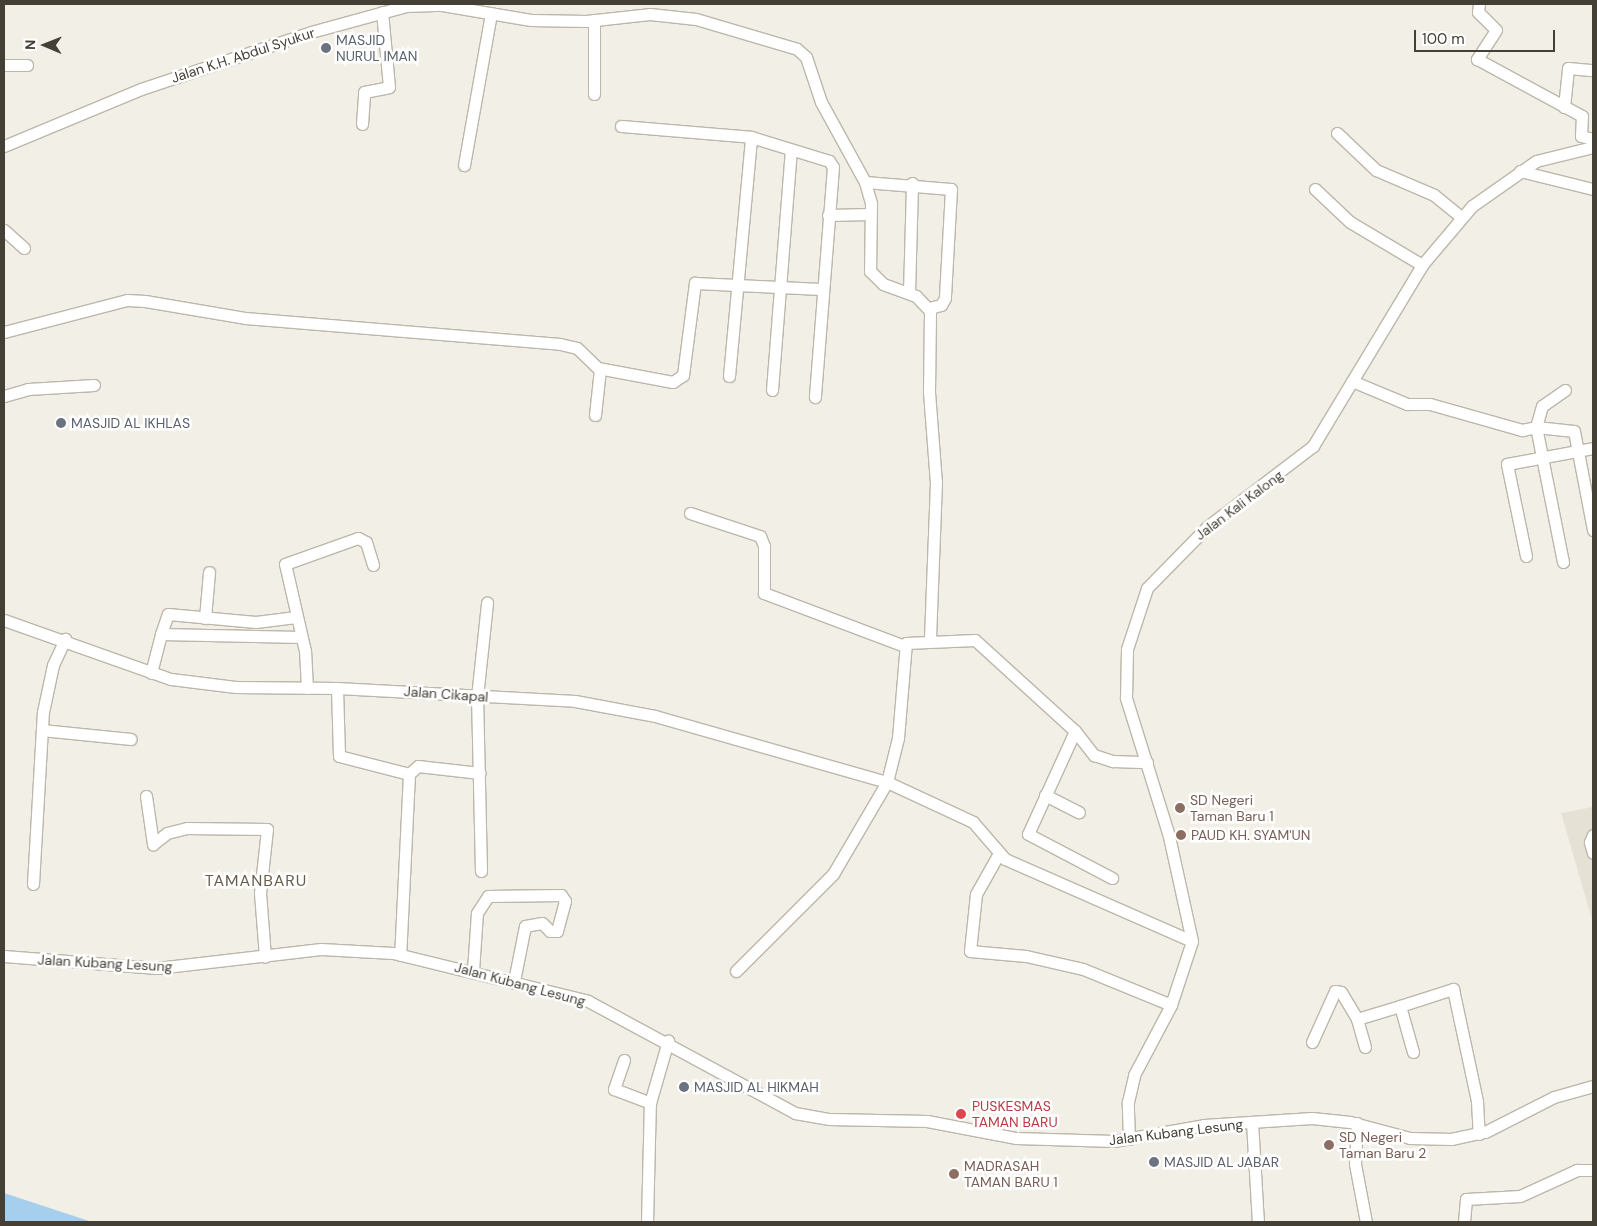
<!DOCTYPE html>
<style>
body{margin:0}
#map{position:relative;width:1597px;height:1226px;overflow:hidden;background:#f2efe7;font-family:"DM Sans",sans-serif}
div>[style]{position:absolute}
.residential>*{inset:0;background:#e6e1d5}
.water>*{inset:0;background:#a6ceed}
.roads{filter:drop-shadow(1px 0 #bdb7aa) drop-shadow(-1px 0 #bdb7aa) drop-shadow(0 1px #bdb7aa) drop-shadow(0 -1px #bdb7aa)}
.minor>*{height:11px;margin:-5.5px;padding:0 5.5px;transform-origin:5.5px;border-radius:5.5px;background:#fff}
.dots>*{width:14px;height:14px;translate:-50% -50%;box-sizing:border-box;border:2px solid #fff;border-radius:50%}
span{translate:-50% -50%;white-space:nowrap;text-align:center;line-height:1.15;-webkit-text-stroke:5px #fff;paint-order:stroke}
.worship-label{font-size:14px;color:#5b616d}
.left{translate:0 -50%;text-align:left}
.street-label{font-size:14px;color:#454036}
.education-label{font-size:14px;color:#785e54}
.health-label{font-size:14px;color:#be3a42}
.quarter-label{font-size:16px;color:#675e4e;letter-spacing:1px}
.frame{position:absolute;inset:0;border:5px solid #454036;pointer-events:none}
.north{position:absolute;left:20px;top:20px;width:50px;height:50px;-webkit-text-stroke:4px #fff;paint-order:stroke;rotate:271deg;font-size:14px;font-weight:700;line-height:20px;text-align:center;color:#454036}
.north::after{content:'';display:block;margin:auto;width:18px;height:22px;background:#454036;clip-path:polygon(50% 0,100% 100%,50% 72%,0 100%)}
.scale{position:absolute;left:1414px;top:30px;width:141px;height:22px;box-sizing:border-box;border:2px solid #454036;border-top:0;padding-left:6px;font-size:15px;line-height:18px;white-space:nowrap;color:#454036;-webkit-text-stroke:4px #fff;paint-order:stroke}
</style>
<div id="map">
<div class="residential">
<i style="clip-path:polygon(1593px 807px,1593px 923px,1561px 813px)"></i>
</div>
<div class="water">
<i style="clip-path:polygon(4px 1193px,92px 1222px,4px 1222px)"></i>
</div>
<div class="roads">
<div class="minor">
<i style="left:1479px;top:4px;width:8px;rotate:97deg"></i>
<i style="left:1478px;top:12px;width:25px;rotate:45deg"></i>
<i style="left:1496px;top:30px;width:35px;rotate:123deg"></i>
<i style="left:1477px;top:59px;width:119px;rotate:28.5deg"></i>
<i style="left:1582px;top:116px;width:20px;rotate:93deg"></i>
<i style="left:1581px;top:136px;width:12px;rotate:14deg"></i>
<i style="left:594px;top:20px;width:74px;rotate:90deg"></i>
<i style="left:4px;top:65px;width:23px"></i>
<i style="left:1564px;top:107px;width:39px;rotate:-84deg"></i>
<i style="left:1568px;top:68px;width:25px;rotate:5deg"></i>
<i style="left:362px;top:124px;width:32px;rotate:-86deg"></i>
<i style="left:364px;top:92px;width:25px;rotate:-11deg"></i>
<i style="left:389px;top:87px;width:75px;rotate:-95.3deg"></i>
<i style="left:621px;top:126px;width:130px;rotate:4.8deg"></i>
<i style="left:1337px;top:133px;width:54px;rotate:43.5deg"></i>
<i style="left:1376px;top:170px;width:63px;rotate:23.3deg"></i>
<i style="left:1434px;top:195px;width:36px;rotate:39deg"></i>
<i style="left:4px;top:146px;width:148px;rotate:-22.6deg"></i>
<i style="left:141px;top:89px;width:179px;rotate:-18.5deg"></i>
<i style="left:311px;top:32px;width:98px;rotate:-15.3deg"></i>
<i style="left:406px;top:6px;width:36px;rotate:-2deg"></i>
<i style="left:442px;top:5px;width:90px;rotate:9.6deg"></i>
<i style="left:531px;top:20px;width:55px;rotate:1deg"></i>
<i style="left:586px;top:21px;width:64px;rotate:-6.2deg"></i>
<i style="left:650px;top:14px;width:46px;rotate:6.2deg"></i>
<i style="left:696px;top:19px;width:105px;rotate:16.5deg"></i>
<i style="left:797px;top:49px;width:12px;rotate:42deg"></i>
<i style="left:806px;top:57px;width:47px;rotate:71.6deg"></i>
<i style="left:821px;top:102px;width:91px;rotate:61.2deg"></i>
<i style="left:865px;top:182px;width:22px;rotate:74deg"></i>
<i style="left:871px;top:203px;width:68px;rotate:90.8deg"></i>
<i style="left:870px;top:271px;width:18px;rotate:45deg"></i>
<i style="left:883px;top:284px;width:35px;rotate:20deg"></i>
<i style="left:916px;top:296px;width:21px;rotate:47deg"></i>
<i style="left:930px;top:311px;width:81px;rotate:90.7deg"></i>
<i style="left:929px;top:392px;width:90px;rotate:85.6deg"></i>
<i style="left:936px;top:482px;width:158px;rotate:92.2deg"></i>
<i style="left:464px;top:165px;width:154px;rotate:-79.9deg"></i>
<i style="left:1520px;top:171px;width:75px;rotate:13.9deg"></i>
<i style="left:865px;top:182px;width:86px;rotate:4.7deg"></i>
<i style="left:951px;top:189px;width:109px;rotate:93.2deg"></i>
<i style="left:945px;top:298px;width:8px;rotate:120deg"></i>
<i style="left:941px;top:305px;width:12px;rotate:166deg"></i>
<i style="left:1315px;top:189px;width:48px;rotate:43.3deg"></i>
<i style="left:1350px;top:222px;width:84px;rotate:30.8deg"></i>
<i style="left:828px;top:215px;width:42px;rotate:-1.4deg"></i>
<i style="left:4px;top:230px;width:27px;rotate:42deg"></i>
<i style="left:909px;top:292px;width:109px;rotate:-88.4deg"></i>
<i style="left:4px;top:332px;width:127px;rotate:-14.6deg"></i>
<i style="left:127px;top:300px;width:18px;rotate:3deg"></i>
<i style="left:145px;top:301px;width:101px;rotate:9.6deg"></i>
<i style="left:245px;top:318px;width:316px;rotate:4.7deg"></i>
<i style="left:560px;top:344px;width:17px;rotate:13deg"></i>
<i style="left:577px;top:348px;width:29px;rotate:44deg"></i>
<i style="left:598px;top:368px;width:76px;rotate:10.6deg"></i>
<i style="left:673px;top:382px;width:12px;rotate:-35deg"></i>
<i style="left:683px;top:375px;width:93px;rotate:-82.6deg"></i>
<i style="left:695px;top:283px;width:126px;rotate:2.7deg"></i>
<i style="left:729px;top:376px;width:240px;rotate:-84.7deg"></i>
<i style="left:751px;top:137px;width:82px;rotate:17.1deg"></i>
<i style="left:829px;top:161px;width:7px;rotate:56deg"></i>
<i style="left:833px;top:167px;width:231px;rotate:94.5deg"></i>
<i style="left:1352px;top:381px;width:60px;rotate:22.7deg"></i>
<i style="left:1407px;top:404px;width:23px"></i>
<i style="left:1430px;top:404px;width:96px;rotate:15.8deg"></i>
<i style="left:1522px;top:430px;width:14px;rotate:-12deg"></i>
<i style="left:1536px;top:427px;width:22px;rotate:-74deg"></i>
<i style="left:1542px;top:406px;width:28px;rotate:-35deg"></i>
<i style="left:772px;top:390px;width:241px;rotate:-85.5deg"></i>
<i style="left:4px;top:396px;width:25px;rotate:-16deg"></i>
<i style="left:28px;top:389px;width:66px;rotate:-3.5deg"></i>
<i style="left:595px;top:415px;width:46px;rotate:-83.8deg"></i>
<i style="left:690px;top:513px;width:74px;rotate:18.2deg"></i>
<i style="left:760px;top:536px;width:11px;rotate:68deg"></i>
<i style="left:764px;top:546px;width:47px;rotate:90deg"></i>
<i style="left:764px;top:593px;width:150px;rotate:20.7deg"></i>
<i style="left:1526px;top:556px;width:94px;rotate:-101.7deg"></i>
<i style="left:1507px;top:464px;width:87px;rotate:-10.5deg"></i>
<i style="left:1563px;top:562px;width:138px;rotate:-101.3deg"></i>
<i style="left:1536px;top:427px;width:38px;rotate:6deg"></i>
<i style="left:1574px;top:431px;width:101px;rotate:79.1deg"></i>
<i style="left:205px;top:618px;width:46px;rotate:-85deg"></i>
<i style="left:4px;top:620px;width:177px;rotate:19.5deg"></i>
<i style="left:171px;top:679px;width:65px;rotate:7deg"></i>
<i style="left:236px;top:687px;width:101px;rotate:0.6deg"></i>
<i style="left:337px;top:688px;width:238px;rotate:3.1deg"></i>
<i style="left:575px;top:701px;width:81px;rotate:10.6deg"></i>
<i style="left:655px;top:716px;width:241px;rotate:15.9deg"></i>
<i style="left:887px;top:782px;width:95px;rotate:24.9deg"></i>
<i style="left:973px;top:822px;width:49px;rotate:49.1deg"></i>
<i style="left:1005px;top:859px;width:204px;rotate:23.7deg"></i>
<i style="left:161px;top:634px;width:21px;rotate:-71deg"></i>
<i style="left:168px;top:614px;width:88px;rotate:5.2deg"></i>
<i style="left:256px;top:622px;width:40px;rotate:-7.1deg"></i>
<i style="left:151px;top:673px;width:40px;rotate:-75.6deg"></i>
<i style="left:161px;top:634px;width:140px;rotate:1.2deg"></i>
<i style="left:307px;top:688px;width:37px;rotate:-93deg"></i>
<i style="left:305px;top:651px;width:89px;rotate:-102.9deg"></i>
<i style="left:285px;top:564px;width:77px;rotate:-19.6deg"></i>
<i style="left:358px;top:538px;width:9px;rotate:27deg"></i>
<i style="left:366px;top:542px;width:24px;rotate:73deg"></i>
<i style="left:337px;top:688px;width:68px;rotate:88.3deg"></i>
<i style="left:339px;top:756px;width:72px;rotate:14.4deg"></i>
<i style="left:409px;top:774px;width:181px;rotate:92.8deg"></i>
<i style="left:42px;top:730px;width:89px;rotate:5.8deg"></i>
<i style="left:1075px;top:731px;width:113px;rotate:114.5deg"></i>
<i style="left:1028px;top:834px;width:95px;rotate:27.6deg"></i>
<i style="left:409px;top:774px;width:12px;rotate:-42deg"></i>
<i style="left:418px;top:766px;width:62px;rotate:6.4deg"></i>
<i style="left:1045px;top:795px;width:38px;rotate:27deg"></i>
<i style="left:146px;top:796px;width:49px;rotate:81.7deg"></i>
<i style="left:153px;top:844px;width:18px;rotate:-38deg"></i>
<i style="left:167px;top:833px;width:21px;rotate:-14deg"></i>
<i style="left:187px;top:828px;width:80px;rotate:0.7deg"></i>
<i style="left:267px;top:829px;width:64px;rotate:96.2deg"></i>
<i style="left:260px;top:893px;width:64px;rotate:85.5deg"></i>
<i style="left:1593px;top:835px;width:8px;rotate:113deg"></i>
<i style="left:1590px;top:842px;width:11px;rotate:75deg"></i>
<i style="left:998px;top:855px;width:45px;rotate:119.4deg"></i>
<i style="left:976px;top:894px;width:57px;rotate:96deg"></i>
<i style="left:970px;top:951px;width:56px;rotate:5.1deg"></i>
<i style="left:1026px;top:956px;width:58px;rotate:12.8deg"></i>
<i style="left:1083px;top:969px;width:95px;rotate:22.2deg"></i>
<i style="left:481px;top:871px;width:174px;rotate:-91.3deg"></i>
<i style="left:477px;top:697px;width:95px;rotate:-83.9deg"></i>
<i style="left:33px;top:884px;width:172px;rotate:-86.7deg"></i>
<i style="left:43px;top:712px;width:48px;rotate:-78deg"></i>
<i style="left:53px;top:665px;width:29px;rotate:-65deg"></i>
<i style="left:4px;top:956px;width:153px;rotate:4.5deg"></i>
<i style="left:157px;top:968px;width:165px;rotate:-6.6deg"></i>
<i style="left:321px;top:949px;width:72px;rotate:3.2deg"></i>
<i style="left:393px;top:953px;width:201px;rotate:13.8deg"></i>
<i style="left:588px;top:1001px;width:235px;rotate:28.4deg"></i>
<i style="left:795px;top:1113px;width:35px;rotate:10deg"></i>
<i style="left:829px;top:1119px;width:98px;rotate:1.2deg"></i>
<i style="left:927px;top:1121px;width:91px;rotate:10.8deg"></i>
<i style="left:1016px;top:1138px;width:98px;rotate:1.8deg"></i>
<i style="left:1114px;top:1141px;width:91px;rotate:-10.1deg"></i>
<i style="left:1204px;top:1125px;width:108px;rotate:-3.7deg"></i>
<i style="left:1312px;top:1118px;width:38px;rotate:6deg"></i>
<i style="left:1350px;top:1122px;width:62px;rotate:14.9deg"></i>
<i style="left:1410px;top:1138px;width:41px;rotate:1.4deg"></i>
<i style="left:1451px;top:1139px;width:35px;rotate:-12deg"></i>
<i style="left:1485px;top:1132px;width:77px;rotate:-26.9deg"></i>
<i style="left:1554px;top:1097px;width:41px;rotate:-15.8deg"></i>
<i style="left:473px;top:971px;width:58px;rotate:-86.1deg"></i>
<i style="left:477px;top:913px;width:20px;rotate:-57deg"></i>
<i style="left:488px;top:896px;width:73px;rotate:-0.8deg"></i>
<i style="left:561px;top:895px;width:7px;rotate:56deg"></i>
<i style="left:565px;top:901px;width:31px;rotate:105deg"></i>
<i style="left:557px;top:931px;width:7px;rotate:180deg"></i>
<i style="left:550px;top:931px;width:11px;rotate:-135deg"></i>
<i style="left:542px;top:923px;width:17px;rotate:170deg"></i>
<i style="left:525px;top:926px;width:56px;rotate:101.3deg"></i>
<i style="left:736px;top:971px;width:137px;rotate:-45deg"></i>
<i style="left:833px;top:874px;width:107px;rotate:-59.6deg"></i>
<i style="left:887px;top:782px;width:45px;rotate:-76deg"></i>
<i style="left:898px;top:738px;width:95px;rotate:-85.2deg"></i>
<i style="left:906px;top:643px;width:69px;rotate:-2.5deg"></i>
<i style="left:975px;top:640px;width:135px;rotate:42.3deg"></i>
<i style="left:1075px;top:731px;width:31px;rotate:52deg"></i>
<i style="left:1094px;top:755px;width:20px;rotate:18deg"></i>
<i style="left:1113px;top:761px;width:34px;rotate:2deg"></i>
<i style="left:1357px;top:1019px;width:29px;rotate:74deg"></i>
<i style="left:1312px;top:1042px;width:56px;rotate:-65.7deg"></i>
<i style="left:1335px;top:991px;width:6px;rotate:9deg"></i>
<i style="left:1341px;top:992px;width:31px;rotate:59deg"></i>
<i style="left:1357px;top:1019px;width:45px;rotate:-16.8deg"></i>
<i style="left:1413px;top:1052px;width:48px;rotate:-105.8deg"></i>
<i style="left:1400px;top:1006px;width:56px;rotate:-17.8deg"></i>
<i style="left:1453px;top:989px;width:115px;rotate:77.9deg"></i>
<i style="left:1477px;top:1101px;width:33px;rotate:87deg"></i>
<i style="left:624px;top:1060px;width:31px;rotate:109deg"></i>
<i style="left:614px;top:1089px;width:39px;rotate:21deg"></i>
<i style="left:1252px;top:1122px;width:100px;rotate:86.6deg"></i>
<i style="left:1357px;top:1123px;width:41px;rotate:92.8deg"></i>
<i style="left:1355px;top:1164px;width:59px;rotate:79.3deg"></i>
<i style="left:1129px;top:1139px;width:37px;rotate:-92deg"></i>
<i style="left:1128px;top:1102px;width:28px;rotate:-77deg"></i>
<i style="left:1134px;top:1075px;width:79px;rotate:-62.1deg"></i>
<i style="left:1171px;top:1005px;width:67px;rotate:-71.8deg"></i>
<i style="left:1192px;top:941px;width:107px;rotate:-102.4deg"></i>
<i style="left:1169px;top:836px;width:145px;rotate:-107.3deg"></i>
<i style="left:1126px;top:698px;width:49px;rotate:-88.8deg"></i>
<i style="left:1127px;top:649px;width:64px;rotate:-71.8deg"></i>
<i style="left:1147px;top:588px;width:87px;rotate:-45.5deg"></i>
<i style="left:1208px;top:526px;width:132px;rotate:-37.3deg"></i>
<i style="left:1313px;top:446px;width:211px;rotate:-58.9deg"></i>
<i style="left:1422px;top:265px;width:77px;rotate:-49.7deg"></i>
<i style="left:1472px;top:206px;width:78px;rotate:-35.1deg"></i>
<i style="left:1536px;top:161px;width:59px;rotate:-13.8deg"></i>
<i style="left:647px;top:1222px;width:119px;rotate:-88.6deg"></i>
<i style="left:650px;top:1103px;width:65px;rotate:-73.8deg"></i>
<i style="left:1464px;top:1222px;width:23px;rotate:-85deg"></i>
<i style="left:1466px;top:1199px;width:54px;rotate:-3.2deg"></i>
<i style="left:1520px;top:1196px;width:63px;rotate:-24.5deg"></i>
<i style="left:1577px;top:1170px;width:16px"></i>
</div>
</div>
<div class="dots">
<i style="left:326px;top:48px;background:#6b7280"></i>
<i style="left:61px;top:423px;background:#6b7280"></i>
<i style="left:1180px;top:808px;background:#8d6e63"></i>
<i style="left:1181px;top:835px;background:#8d6e63"></i>
<i style="left:684px;top:1087px;background:#6b7280"></i>
<i style="left:961px;top:1114px;background:#e0444e"></i>
<i style="left:1329px;top:1145px;background:#8d6e63"></i>
<i style="left:1154px;top:1162px;background:#6b7280"></i>
<i style="left:954px;top:1174px;background:#8d6e63"></i>
</div>
<div class="worship-label">
<span class="left" style="left:336px;top:48px">MASJID<br>NURUL IMAN</span>
<span class="left" style="left:71px;top:423px">MASJID AL IKHLAS</span>
<span class="left" style="left:694px;top:1087px">MASJID AL HIKMAH</span>
<span class="left" style="left:1164px;top:1162px">MASJID AL JABAR</span>
</div>
<div class="street-label">
<span style="left:243px;top:55px;rotate:-18deg">Jalan K.H. Abdul Syukur</span>
<span style="left:1239px;top:505px;rotate:-37deg">Jalan Kali Kalong</span>
<span style="left:446px;top:694px;rotate:4deg">Jalan Cikapal</span>
<span style="left:105px;top:963px;rotate:3deg">Jalan Kubang Lesung</span>
<span style="left:520px;top:984px;rotate:15deg">Jalan Kubang Lesung</span>
<span style="left:1176px;top:1132px;rotate:-7deg">Jalan Kubang Lesung</span>
</div>
<div class="education-label">
<span class="left" style="left:1190px;top:808px">SD Negeri<br>Taman Baru 1</span>
<span class="left" style="left:1191px;top:835px">PAUD KH. SYAM'UN</span>
<span class="left" style="left:1339px;top:1145px">SD Negeri<br>Taman Baru 2</span>
<span class="left" style="left:964px;top:1174px">MADRASAH<br>TAMAN BARU 1</span>
</div>
<div class="health-label">
<span class="left" style="left:972px;top:1114px">PUSKESMAS<br>TAMAN BARU</span>
</div>
<div class="quarter-label">
<span style="left:256px;top:881px">TAMANBARU</span>
</div>
<div class="frame"></div>
<div class="north">N</div>
<div class="scale">100 m</div>
</div>
